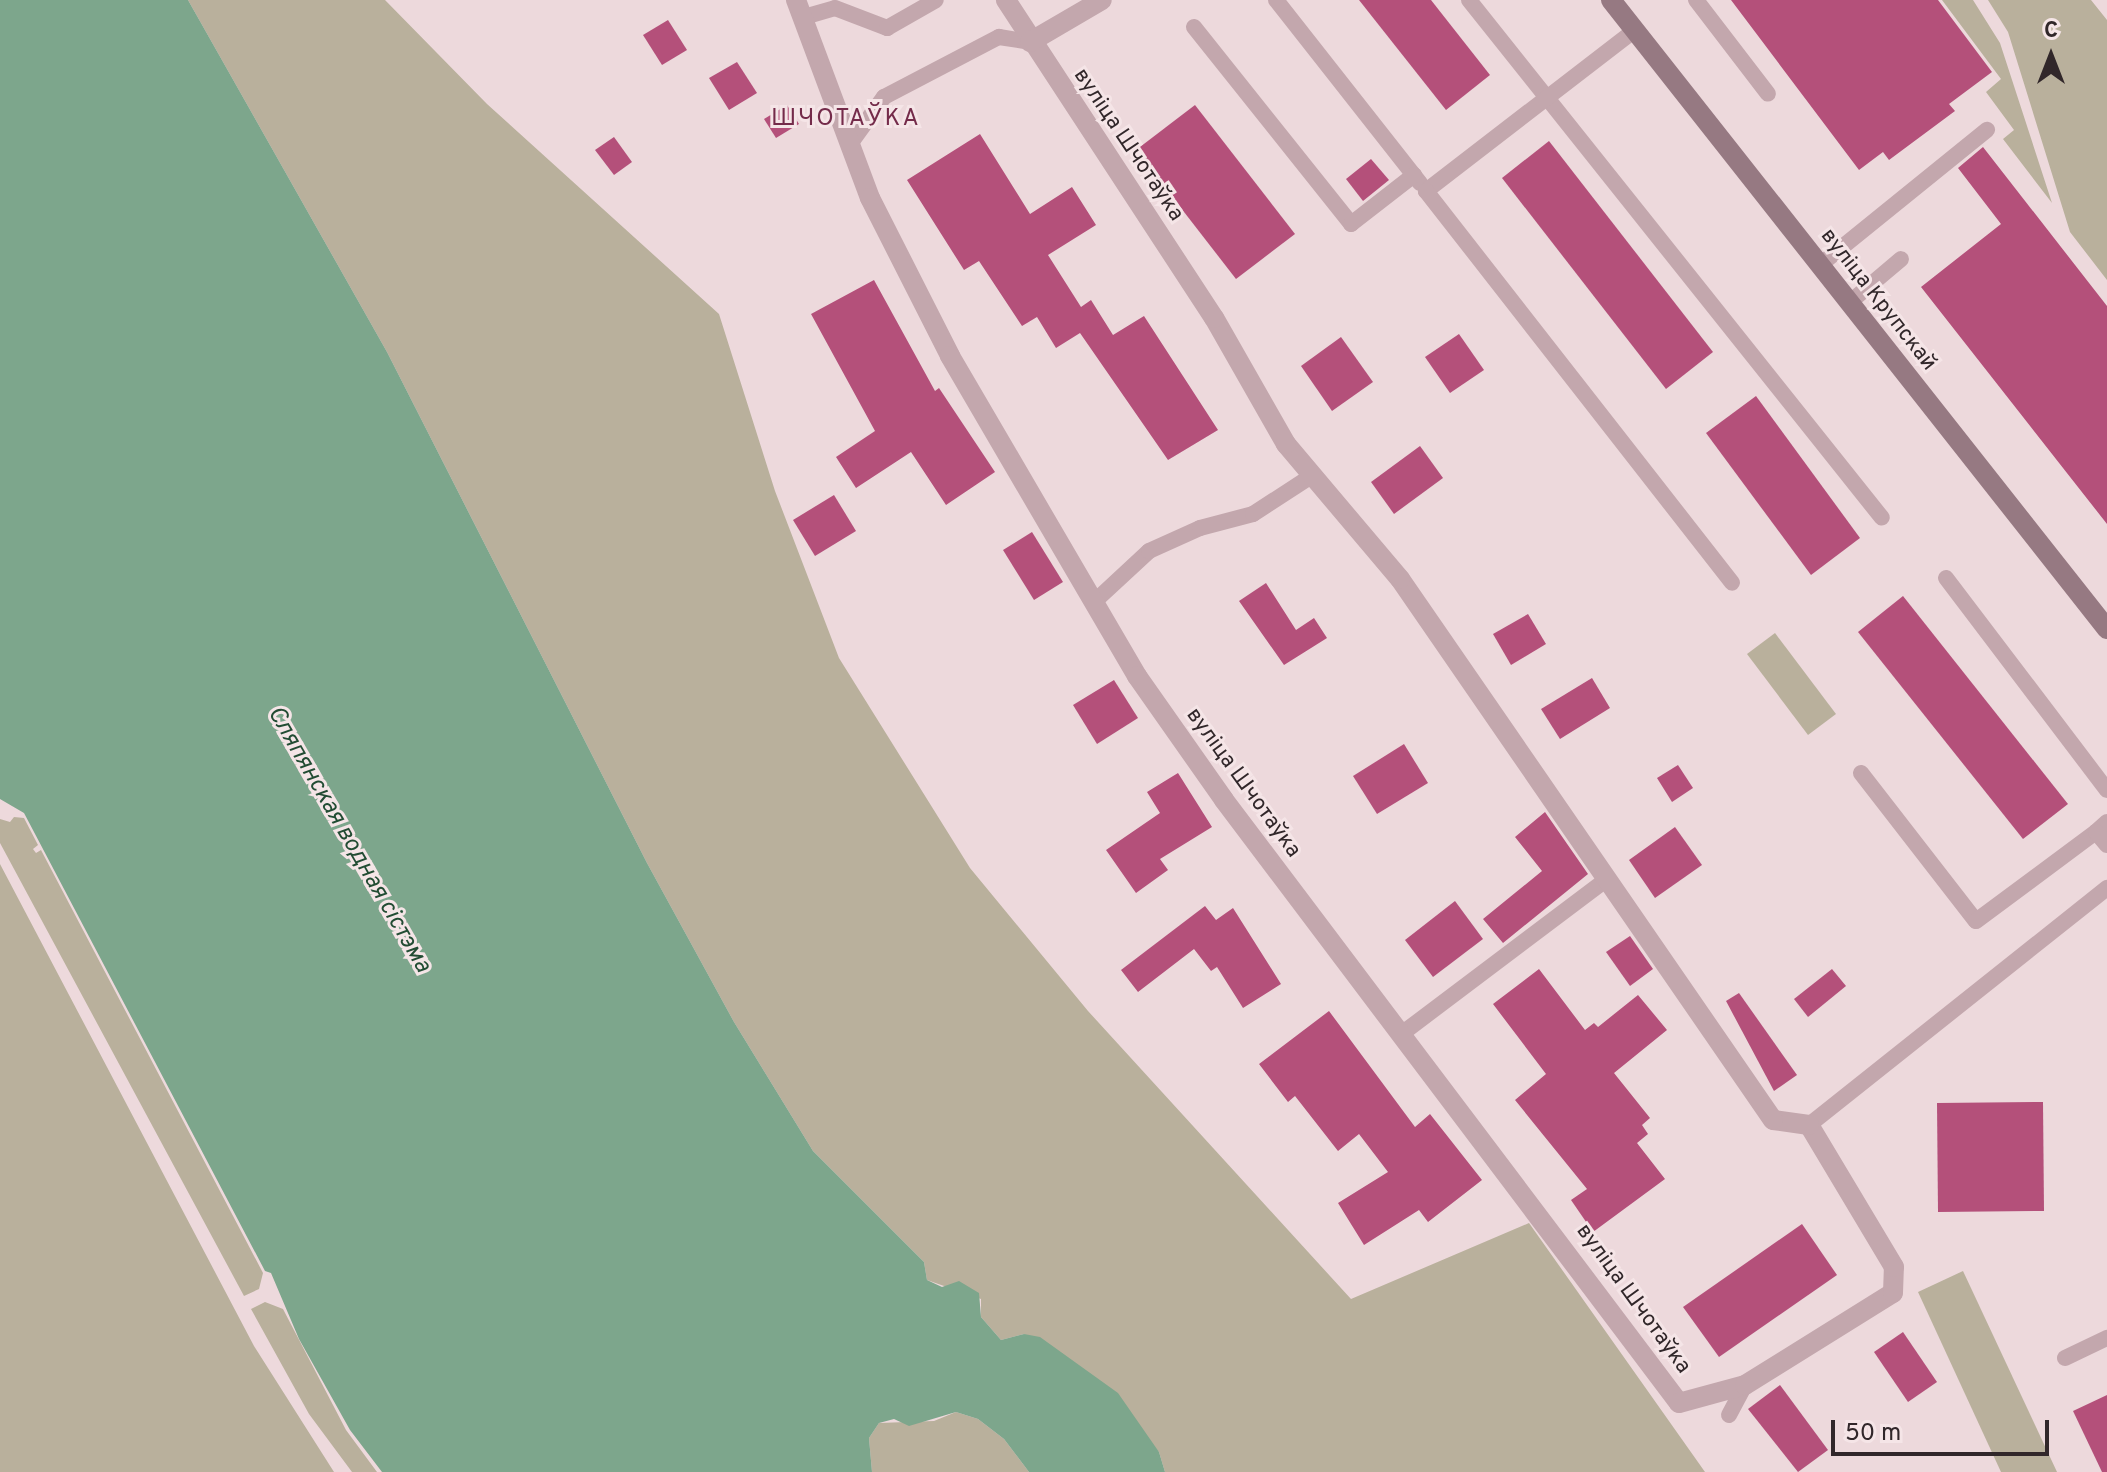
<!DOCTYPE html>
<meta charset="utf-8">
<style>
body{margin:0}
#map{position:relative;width:2107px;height:1472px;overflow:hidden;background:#edd9dc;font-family:Overpass,sans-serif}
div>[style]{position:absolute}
.green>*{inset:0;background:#b9b09c}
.water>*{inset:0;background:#7da68c}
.building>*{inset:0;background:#b4507a}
.lane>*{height:16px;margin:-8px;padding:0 8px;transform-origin:8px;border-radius:8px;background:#c3a7ad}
.street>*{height:20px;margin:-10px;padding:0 10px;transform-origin:10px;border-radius:10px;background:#c3a7ad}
.secondary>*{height:20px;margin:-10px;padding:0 10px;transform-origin:10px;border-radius:10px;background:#967982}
span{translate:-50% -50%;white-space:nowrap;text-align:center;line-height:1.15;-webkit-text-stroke:6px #f5e5e7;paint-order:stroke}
.street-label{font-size:22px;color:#31272a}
.neighbourhood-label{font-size:24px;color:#742b4a;letter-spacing:2px}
.water-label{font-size:24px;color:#224c33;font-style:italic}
.north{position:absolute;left:2011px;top:16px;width:80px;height:80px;-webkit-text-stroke:6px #f5e5e7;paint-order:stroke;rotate:0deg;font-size:22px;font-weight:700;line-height:32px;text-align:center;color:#31272a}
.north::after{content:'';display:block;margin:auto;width:28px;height:36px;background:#31272a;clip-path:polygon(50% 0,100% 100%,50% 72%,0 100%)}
.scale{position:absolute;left:1831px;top:1420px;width:218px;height:36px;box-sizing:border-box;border:4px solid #31272a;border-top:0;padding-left:10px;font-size:24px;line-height:28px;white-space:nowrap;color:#31272a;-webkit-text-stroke:6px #f5e5e7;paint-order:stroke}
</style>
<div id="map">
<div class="green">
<i style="clip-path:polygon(188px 0,385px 0,487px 104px,719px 314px,775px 491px,839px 658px,970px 868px,1088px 1011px,1351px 1299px,1529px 1223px,1705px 1472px,1165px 1472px,1159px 1452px,1024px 1334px,1001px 1340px,981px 1317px,981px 1299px,927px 1280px,924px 1262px,813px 1151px,734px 1022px,647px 863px,387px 352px)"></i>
<i style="clip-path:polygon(1942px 0,1973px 0,2000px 43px,2052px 203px,2003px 139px,2014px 130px,1986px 92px,2001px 79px)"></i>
<i style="clip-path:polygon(1988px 0,2091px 0,2107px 20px,2107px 280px,2070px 232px,2008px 32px)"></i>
<i style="clip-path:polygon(1775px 633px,1836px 714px,1808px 735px,1747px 654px)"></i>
<i style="clip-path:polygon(14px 817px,24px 818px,38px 845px,33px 849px,36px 853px,41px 850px,263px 1273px,259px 1289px,244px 1296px,0 843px,0 819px,10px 822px)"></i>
<i style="clip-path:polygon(0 864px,254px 1346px,334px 1472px,0 1472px)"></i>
<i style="clip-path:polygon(1963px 1271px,2057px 1472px,2001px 1472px,1918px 1292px)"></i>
<i style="clip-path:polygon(265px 1302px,283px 1309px,346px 1430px,377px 1472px,352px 1472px,309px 1414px,251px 1309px)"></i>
<i style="clip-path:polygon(956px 1412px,978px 1419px,1004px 1439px,1029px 1472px,872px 1472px,869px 1438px,879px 1423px,934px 1421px)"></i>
</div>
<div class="water">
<i style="clip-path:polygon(0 0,188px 0,387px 352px,647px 863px,734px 1022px,813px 1151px,924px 1262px,927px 1280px,942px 1287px,959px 1281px,979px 1293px,981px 1317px,1001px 1340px,1024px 1334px,1040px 1337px,1118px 1393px,1159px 1452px,1165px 1472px,1029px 1472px,1004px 1439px,978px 1419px,956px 1412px,909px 1426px,894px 1419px,879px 1423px,869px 1438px,872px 1472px,382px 1472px,350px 1430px,299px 1339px,271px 1273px,265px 1271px,24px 813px,0 799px)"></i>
</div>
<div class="building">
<i style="clip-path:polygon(1359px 0,1431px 0,1490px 75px,1446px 110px)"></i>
<i style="clip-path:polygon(1731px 0,1938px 0,1992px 72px,1949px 104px,1955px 111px,1889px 160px,1883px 152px,1859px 170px)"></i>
<i style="clip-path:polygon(668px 20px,687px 50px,662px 65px,643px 35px)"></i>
<i style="clip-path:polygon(737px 62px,757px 93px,729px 110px,709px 78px)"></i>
<i style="clip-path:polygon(787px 105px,799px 124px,776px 138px,764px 119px)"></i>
<i style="clip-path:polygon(1195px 105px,1295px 234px,1236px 279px,1136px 150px)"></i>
<i style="clip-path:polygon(980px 134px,1030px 214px,1072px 187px,1096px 225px,1048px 255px,1081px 307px,1091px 300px,1113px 335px,1144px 316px,1218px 430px,1168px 460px,1080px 333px,1056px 348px,1037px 317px,1022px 326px,979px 261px,964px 270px,907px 180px)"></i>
<i style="clip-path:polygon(614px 137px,632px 162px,614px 175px,595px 150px)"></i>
<i style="clip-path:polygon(1549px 141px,1713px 352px,1666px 389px,1502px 178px)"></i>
<i style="clip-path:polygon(1983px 147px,2107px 306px,2107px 524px,1921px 287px,2001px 224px,1958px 168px)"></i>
<i style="clip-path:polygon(1371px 159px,1389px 180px,1363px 201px,1346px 179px)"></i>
<i style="clip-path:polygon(874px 280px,935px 391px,939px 388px,995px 472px,946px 505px,911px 452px,856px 488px,836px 457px,875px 431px,811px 314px)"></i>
<i style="clip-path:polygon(1459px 334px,1484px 370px,1450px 393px,1425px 357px)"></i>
<i style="clip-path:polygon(1341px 337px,1373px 382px,1332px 411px,1301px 366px)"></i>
<i style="clip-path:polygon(1756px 396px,1860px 538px,1811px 575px,1706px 433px)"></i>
<i style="clip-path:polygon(1420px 446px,1443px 478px,1394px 514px,1371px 482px)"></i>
<i style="clip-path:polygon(834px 495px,856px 531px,815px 556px,793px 520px)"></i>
<i style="clip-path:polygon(1032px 532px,1063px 582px,1034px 600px,1003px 550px)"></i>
<i style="clip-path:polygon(1266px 583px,1296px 630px,1314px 618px,1327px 638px,1284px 665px,1239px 601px)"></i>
<i style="clip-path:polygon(1903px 596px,2068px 804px,2023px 839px,1858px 632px)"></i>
<i style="clip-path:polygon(1528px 614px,1546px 644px,1511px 665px,1493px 634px)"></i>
<i style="clip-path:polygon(1592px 678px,1610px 708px,1560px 739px,1541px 709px)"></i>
<i style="clip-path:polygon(1114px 680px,1138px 718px,1097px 744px,1073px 705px)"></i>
<i style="clip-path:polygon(1404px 744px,1428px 783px,1377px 814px,1353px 776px)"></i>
<i style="clip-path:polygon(1678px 765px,1693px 788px,1672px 802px,1657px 778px)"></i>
<i style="clip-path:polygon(1178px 773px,1212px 827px,1160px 859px,1168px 870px,1136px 893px,1106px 850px,1160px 813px,1147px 792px)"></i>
<i style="clip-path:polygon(1545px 812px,1588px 874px,1503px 943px,1483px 919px,1542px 871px,1515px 837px)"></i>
<i style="clip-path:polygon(1675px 827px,1702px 865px,1655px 898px,1629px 860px)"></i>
<i style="clip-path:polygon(1455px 901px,1483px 939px,1433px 977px,1405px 940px)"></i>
<i style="clip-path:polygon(1205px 906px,1216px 920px,1233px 908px,1281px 984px,1243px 1008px,1217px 967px,1211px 971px,1194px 949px,1138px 992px,1121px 970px)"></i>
<i style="clip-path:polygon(1630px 936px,1653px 969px,1630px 986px,1606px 952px)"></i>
<i style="clip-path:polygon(1539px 969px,1585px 1030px,1594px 1023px,1598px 1027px,1638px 995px,1667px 1030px,1614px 1073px,1650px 1118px,1642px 1125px,1648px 1134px,1637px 1143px,1665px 1179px,1593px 1232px,1571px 1200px,1587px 1189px,1515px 1100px,1546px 1074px,1493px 1004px)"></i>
<i style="clip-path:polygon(1832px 969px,1846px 986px,1808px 1017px,1794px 999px)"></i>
<i style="clip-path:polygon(1739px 993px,1797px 1075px,1774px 1091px,1726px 1001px)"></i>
<i style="clip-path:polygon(1329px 1011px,1415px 1127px,1430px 1114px,1482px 1180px,1428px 1222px,1419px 1210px,1364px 1245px,1338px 1203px,1388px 1172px,1359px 1134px,1338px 1151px,1295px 1096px,1288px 1102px,1259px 1064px)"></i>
<i style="clip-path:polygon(2043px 1102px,2044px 1211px,1938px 1212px,1937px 1103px)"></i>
<i style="clip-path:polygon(1802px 1224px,1837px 1275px,1719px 1357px,1683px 1307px)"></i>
<i style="clip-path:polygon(1903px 1332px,1937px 1382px,1908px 1402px,1874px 1352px)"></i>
<i style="clip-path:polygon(1780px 1385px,1828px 1450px,1798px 1472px,1748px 1409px)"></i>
<i style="clip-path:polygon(2107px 1395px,2107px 1472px,2102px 1472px,2073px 1411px)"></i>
</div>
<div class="lane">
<i style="left:1276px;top:0;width:233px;rotate:51.8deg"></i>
<i style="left:1469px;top:0;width:662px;rotate:51.43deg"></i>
<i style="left:1696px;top:0;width:118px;rotate:52.5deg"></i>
<i style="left:804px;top:17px;width:32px;rotate:-16deg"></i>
<i style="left:835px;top:8px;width:56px;rotate:21deg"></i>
<i style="left:887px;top:28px;width:56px;rotate:-29.7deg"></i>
<i style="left:1194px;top:27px;width:252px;rotate:51.4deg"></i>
<i style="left:1351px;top:224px;width:80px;rotate:-37.9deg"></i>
<i style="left:1635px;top:30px;width:264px;rotate:142.4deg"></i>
<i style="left:1426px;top:191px;width:497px;rotate:52deg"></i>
<i style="left:850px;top:144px;width:58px;rotate:-54.1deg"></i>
<i style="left:884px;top:97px;width:130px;rotate:-27.6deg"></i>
<i style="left:999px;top:37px;width:31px;rotate:9deg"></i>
<i style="left:1820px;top:265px;width:215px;rotate:-39deg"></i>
<i style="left:1849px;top:303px;width:68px;rotate:-40.2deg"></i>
<i style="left:1946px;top:578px;width:266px;rotate:52.8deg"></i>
<i style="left:1093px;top:603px;width:76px;rotate:-42.9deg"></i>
<i style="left:1149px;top:551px;width:56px;rotate:-24.3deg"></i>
<i style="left:1200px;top:528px;width:55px;rotate:-14.8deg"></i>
<i style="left:1253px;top:514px;width:72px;rotate:-33deg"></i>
<i style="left:1861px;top:773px;width:187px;rotate:52.2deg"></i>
<i style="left:1976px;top:921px;width:149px;rotate:-36.6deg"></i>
<i style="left:2107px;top:822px;width:15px;rotate:138deg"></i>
<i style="left:2096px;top:832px;width:17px;rotate:50deg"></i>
<i style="left:1400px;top:1035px;width:259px;rotate:-37deg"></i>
<i style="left:1809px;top:1125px;width:381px;rotate:-38.5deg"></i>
<i style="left:2065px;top:1358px;width:47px;rotate:-25.5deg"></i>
<i style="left:1729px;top:1415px;width:34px;rotate:-62deg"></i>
</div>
<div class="street">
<i style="left:796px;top:0;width:211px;rotate:69.5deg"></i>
<i style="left:870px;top:198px;width:177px;rotate:63.1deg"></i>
<i style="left:950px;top:356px;width:371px;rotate:59.7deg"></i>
<i style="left:1137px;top:676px;width:151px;rotate:54.9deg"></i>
<i style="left:1224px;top:800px;width:755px;rotate:52.96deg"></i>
<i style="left:1679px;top:1403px;width:68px;rotate:-15.3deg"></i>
<i style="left:1745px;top:1385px;width:174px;rotate:-31.9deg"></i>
<i style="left:1893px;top:1293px;width:26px;rotate:-88deg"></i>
<i style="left:1894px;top:1267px;width:165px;rotate:-120.9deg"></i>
<i style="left:1809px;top:1125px;width:36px;rotate:-172deg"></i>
<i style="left:1773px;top:1120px;width:657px;rotate:-124.58deg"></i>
<i style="left:1400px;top:579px;width:177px;rotate:-130.2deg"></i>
<i style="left:1286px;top:444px;width:145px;rotate:-119.7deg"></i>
<i style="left:1214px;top:318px;width:380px;rotate:-123.2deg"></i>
<i style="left:1030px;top:42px;width:83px;rotate:-30.3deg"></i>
</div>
<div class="secondary">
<i style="left:1611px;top:0;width:801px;rotate:51.74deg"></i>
</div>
<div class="street-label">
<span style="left:1128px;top:145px;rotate:56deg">вуліца Шчотаўка</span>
<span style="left:1878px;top:300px;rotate:52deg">вуліца Крупскай</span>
<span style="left:1243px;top:783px;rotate:54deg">вуліца Шчотаўка</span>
<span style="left:1633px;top:1299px;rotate:54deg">вуліца Шчотаўка</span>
</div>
<div class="neighbourhood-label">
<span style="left:846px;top:120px">ШЧОТАЎКА</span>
</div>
<div class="water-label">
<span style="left:348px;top:840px;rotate:60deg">Сляпянская водная сістэма</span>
</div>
<div class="north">С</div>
<div class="scale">50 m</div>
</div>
